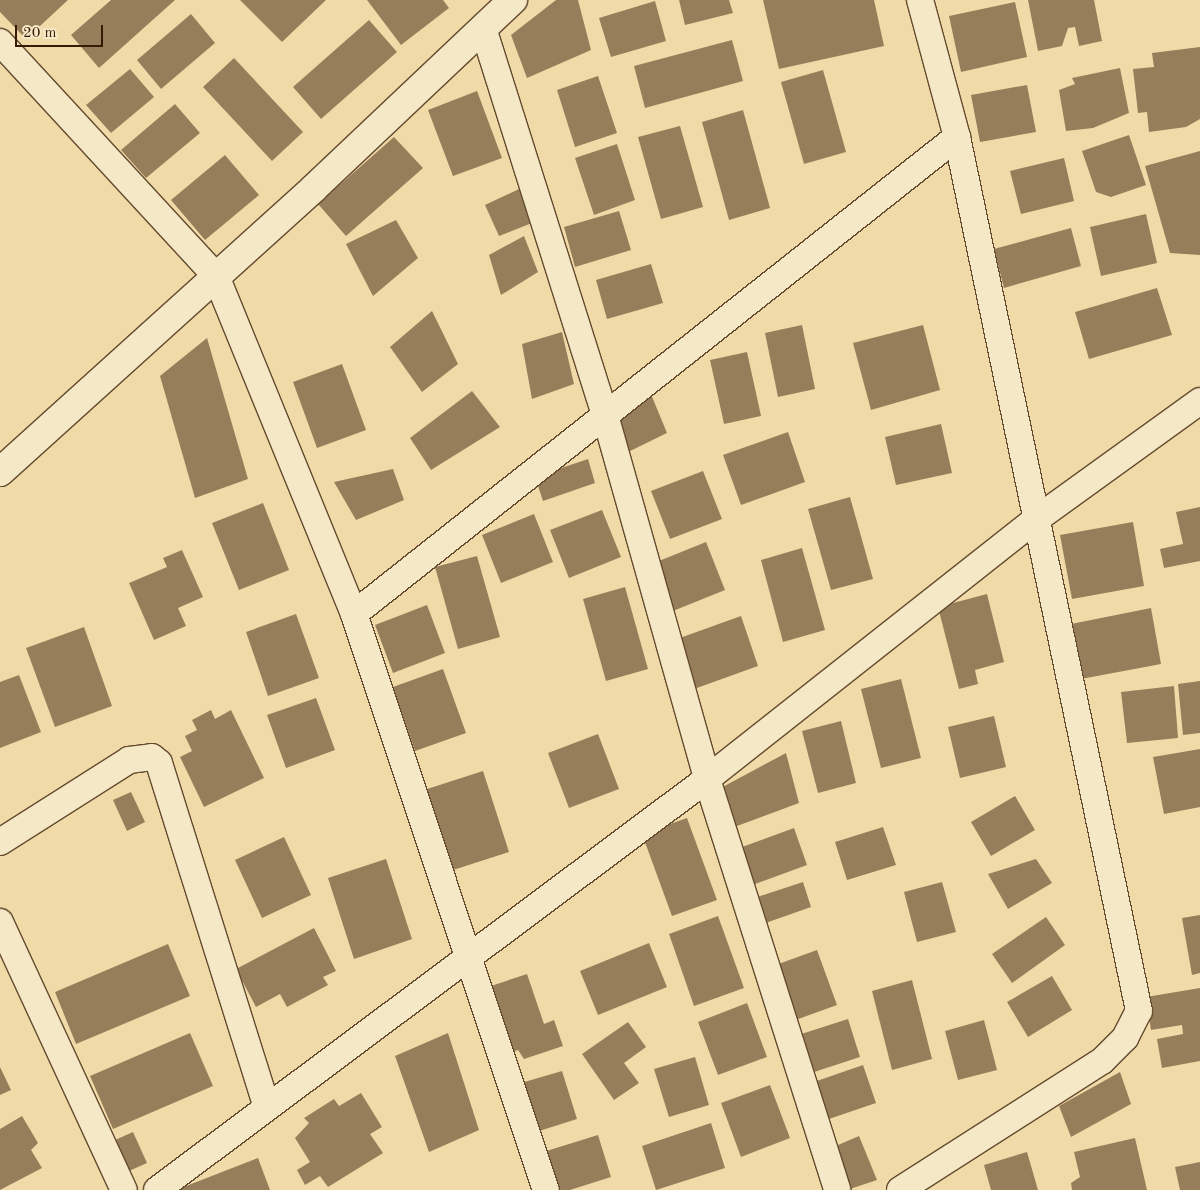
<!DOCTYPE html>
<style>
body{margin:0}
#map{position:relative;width:1200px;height:1190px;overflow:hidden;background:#f0dba8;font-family:"Old Standard TT",serif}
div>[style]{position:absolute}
.building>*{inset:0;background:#977e5a}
.roads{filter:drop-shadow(1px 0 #644a2e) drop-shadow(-1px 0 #644a2e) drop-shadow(0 1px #644a2e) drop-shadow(0 -1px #644a2e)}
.minor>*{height:26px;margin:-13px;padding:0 13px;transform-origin:13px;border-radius:13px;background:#f5e8c6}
.tertiary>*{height:28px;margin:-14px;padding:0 14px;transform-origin:14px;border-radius:14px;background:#f5e8c6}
span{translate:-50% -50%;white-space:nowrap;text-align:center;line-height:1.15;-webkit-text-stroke:4px #f5e8c6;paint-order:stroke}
.scale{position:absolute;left:15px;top:25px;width:88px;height:22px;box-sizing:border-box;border:2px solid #361a05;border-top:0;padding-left:6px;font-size:15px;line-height:18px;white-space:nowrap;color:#361a05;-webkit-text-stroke:4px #f5e8c6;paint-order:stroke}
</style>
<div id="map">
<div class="building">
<i style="clip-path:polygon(0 0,68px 0,26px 39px,0 12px)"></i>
<i style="clip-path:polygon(111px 0,175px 0,99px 68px,71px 35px)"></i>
<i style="clip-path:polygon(240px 0,326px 0,282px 42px)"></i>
<i style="clip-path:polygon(367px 0,443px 0,449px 8px,401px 45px)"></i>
<i style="clip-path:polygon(556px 0,578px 0,591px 50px,527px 78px,511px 35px)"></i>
<i style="clip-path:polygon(679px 0,729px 0,733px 13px,685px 25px)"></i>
<i style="clip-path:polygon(763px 0,874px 0,884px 46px,779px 69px)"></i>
<i style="clip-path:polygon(1028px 0,1094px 0,1102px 41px,1079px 46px,1075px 27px,1068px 28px,1062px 46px,1038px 51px)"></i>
<i style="clip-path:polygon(655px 1px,666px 41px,611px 57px,599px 18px)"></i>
<i style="clip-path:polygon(1015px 2px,1027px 57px,961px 72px,949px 16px)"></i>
<i style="clip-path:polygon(191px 14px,215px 43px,161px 89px,137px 60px)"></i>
<i style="clip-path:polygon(369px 20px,397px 52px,321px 119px,293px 87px)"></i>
<i style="clip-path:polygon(732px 40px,743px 81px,645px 108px,634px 66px)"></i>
<i style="clip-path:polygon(1200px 47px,1200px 119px,1186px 127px,1149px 132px,1147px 112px,1138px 113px,1133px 69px,1154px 67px,1152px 53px)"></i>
<i style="clip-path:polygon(234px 58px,303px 132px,272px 161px,203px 87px)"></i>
<i style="clip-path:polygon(1120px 68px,1129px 113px,1093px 128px,1066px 131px,1059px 90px,1075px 84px,1072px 78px)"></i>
<i style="clip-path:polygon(130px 69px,154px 97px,111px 133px,86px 105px)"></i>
<i style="clip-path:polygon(823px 70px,846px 152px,804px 164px,781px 82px)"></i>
<i style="clip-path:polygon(598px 76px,617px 133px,575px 147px,557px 90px)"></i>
<i style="clip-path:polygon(1027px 85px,1036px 132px,980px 142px,971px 95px)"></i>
<i style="clip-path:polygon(477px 91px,502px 158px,453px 176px,428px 110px)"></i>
<i style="clip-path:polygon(175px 104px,200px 133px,146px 178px,121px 150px)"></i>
<i style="clip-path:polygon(743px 110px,770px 208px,729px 220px,702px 122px)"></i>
<i style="clip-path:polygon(680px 126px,703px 207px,661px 219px,638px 137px)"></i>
<i style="clip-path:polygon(1129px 135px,1146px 185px,1111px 197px,1096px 192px,1082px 151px)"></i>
<i style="clip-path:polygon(394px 137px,423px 168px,346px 236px,318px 204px)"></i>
<i style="clip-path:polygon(617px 144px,635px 200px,594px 215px,575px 158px)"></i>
<i style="clip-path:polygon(1200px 151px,1200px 255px,1170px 253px,1145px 166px)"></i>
<i style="clip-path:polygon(225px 155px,259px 195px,205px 240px,171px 200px)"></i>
<i style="clip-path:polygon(1064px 158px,1074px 201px,1021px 214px,1010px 171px)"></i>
<i style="clip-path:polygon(519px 189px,532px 223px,499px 236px,485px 205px)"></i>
<i style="clip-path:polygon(619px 211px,631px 250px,575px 267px,564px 227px)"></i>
<i style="clip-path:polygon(1146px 214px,1157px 263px,1101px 276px,1090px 227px)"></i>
<i style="clip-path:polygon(396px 220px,418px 258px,373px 296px,346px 244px)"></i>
<i style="clip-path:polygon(1071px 228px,1081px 266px,1004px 288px,994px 249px)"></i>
<i style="clip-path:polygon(524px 236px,538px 272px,501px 295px,489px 255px)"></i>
<i style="clip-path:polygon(651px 264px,663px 303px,607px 319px,596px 280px)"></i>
<i style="clip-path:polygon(1157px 288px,1172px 335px,1089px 359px,1075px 312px)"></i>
<i style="clip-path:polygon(432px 311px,458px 364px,422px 392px,390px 347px)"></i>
<i style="clip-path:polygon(802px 325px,815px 389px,778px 397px,765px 333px)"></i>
<i style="clip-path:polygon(923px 325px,940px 390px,871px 410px,853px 343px)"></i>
<i style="clip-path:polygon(562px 332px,574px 384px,532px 399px,522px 344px)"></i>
<i style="clip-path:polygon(207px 338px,248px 479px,195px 498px,160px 376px)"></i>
<i style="clip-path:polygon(747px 352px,761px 416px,724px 424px,710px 360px)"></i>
<i style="clip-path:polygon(342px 364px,366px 430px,317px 448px,293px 382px)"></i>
<i style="clip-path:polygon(648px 387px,667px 433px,624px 454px,612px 418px)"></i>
<i style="clip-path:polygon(472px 391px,500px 427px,431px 470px,410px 438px)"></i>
<i style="clip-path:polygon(941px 424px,952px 473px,896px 485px,885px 437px)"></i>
<i style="clip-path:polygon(788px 432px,805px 482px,741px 505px,723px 455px)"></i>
<i style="clip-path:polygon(588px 459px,595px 483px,543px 501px,535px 477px)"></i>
<i style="clip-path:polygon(393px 469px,404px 500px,356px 520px,334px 482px)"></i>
<i style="clip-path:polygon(703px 471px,722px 519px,670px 539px,651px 491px)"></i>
<i style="clip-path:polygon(850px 497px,873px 579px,831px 590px,808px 509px)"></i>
<i style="clip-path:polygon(263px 503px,289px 570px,239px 590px,212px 523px)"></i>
<i style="clip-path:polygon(1200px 507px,1200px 561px,1164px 568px,1160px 549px,1183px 544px,1176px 512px)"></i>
<i style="clip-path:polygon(602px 510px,621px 557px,569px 578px,550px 530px)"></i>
<i style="clip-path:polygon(534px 514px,553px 562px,501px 583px,482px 535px)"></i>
<i style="clip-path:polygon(1133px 522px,1144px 586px,1072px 599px,1060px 535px)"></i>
<i style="clip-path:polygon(706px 542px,725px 590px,673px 611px,654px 563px)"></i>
<i style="clip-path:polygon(802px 548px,825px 630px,783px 642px,761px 560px)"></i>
<i style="clip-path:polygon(182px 550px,203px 597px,178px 608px,186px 626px,154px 640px,129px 583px,167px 567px,163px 558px)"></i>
<i style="clip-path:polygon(477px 556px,500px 637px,458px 649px,435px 567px)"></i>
<i style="clip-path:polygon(625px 587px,648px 669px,606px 681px,583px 599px)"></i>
<i style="clip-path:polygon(987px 594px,1004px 662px,975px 670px,978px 684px,959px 689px,938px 607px)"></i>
<i style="clip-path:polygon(427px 605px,445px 653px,393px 673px,375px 625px)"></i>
<i style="clip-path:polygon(1151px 608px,1161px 664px,1081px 679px,1071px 624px)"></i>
<i style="clip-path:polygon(296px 614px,319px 678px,268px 696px,246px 632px)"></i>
<i style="clip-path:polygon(741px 616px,758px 666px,694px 689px,677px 639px)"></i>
<i style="clip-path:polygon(84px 627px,112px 706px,55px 727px,26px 648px)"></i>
<i style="clip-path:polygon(443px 669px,466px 733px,415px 751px,393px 687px)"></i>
<i style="clip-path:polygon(19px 675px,41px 732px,0 748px,0 682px)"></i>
<i style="clip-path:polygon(901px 679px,921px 758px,881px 768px,861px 689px)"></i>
<i style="clip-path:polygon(1200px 681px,1200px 733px,1183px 735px,1178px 684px)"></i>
<i style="clip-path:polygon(1174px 686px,1178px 738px,1127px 743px,1121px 692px)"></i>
<i style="clip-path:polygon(316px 698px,335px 750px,286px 768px,267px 715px)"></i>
<i style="clip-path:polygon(211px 710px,215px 719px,231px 710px,264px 778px,204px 807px,180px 757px,192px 751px,185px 736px,197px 730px,192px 720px)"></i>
<i style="clip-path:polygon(994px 716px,1006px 767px,960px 778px,948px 727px)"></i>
<i style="clip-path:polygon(841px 721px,856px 783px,818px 793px,802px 731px)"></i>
<i style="clip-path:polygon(598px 734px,619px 789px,569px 808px,548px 753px)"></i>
<i style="clip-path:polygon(1200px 749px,1200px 807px,1164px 814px,1153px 757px)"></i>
<i style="clip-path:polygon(786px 753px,799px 803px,729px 829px,717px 790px)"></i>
<i style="clip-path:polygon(483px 771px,509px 852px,450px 871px,424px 790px)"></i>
<i style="clip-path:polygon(131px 792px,145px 822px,127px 831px,113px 800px)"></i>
<i style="clip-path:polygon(1015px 796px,1035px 830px,991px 856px,971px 822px)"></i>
<i style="clip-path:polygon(687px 818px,717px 900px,672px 916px,642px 834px)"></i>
<i style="clip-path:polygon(883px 827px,896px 865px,847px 880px,835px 842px)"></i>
<i style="clip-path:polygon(794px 828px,807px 865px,747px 887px,734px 850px)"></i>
<i style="clip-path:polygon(284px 837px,311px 895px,262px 918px,235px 860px)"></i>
<i style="clip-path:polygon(386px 859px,412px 939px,354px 959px,328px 878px)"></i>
<i style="clip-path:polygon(1036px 859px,1052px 883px,1008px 909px,988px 874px)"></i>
<i style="clip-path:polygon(803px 882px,811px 907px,760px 925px,751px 899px)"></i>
<i style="clip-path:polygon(942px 882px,956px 932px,917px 942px,904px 892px)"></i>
<i style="clip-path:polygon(1200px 915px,1200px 973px,1192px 975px,1182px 918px)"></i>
<i style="clip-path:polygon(718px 916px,744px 988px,694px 1006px,669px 934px)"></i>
<i style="clip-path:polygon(1046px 917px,1065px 945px,1012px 983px,992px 954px)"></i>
<i style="clip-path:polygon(314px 928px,336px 971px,323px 977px,328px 985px,287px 1007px,280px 994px,256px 1007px,236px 969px)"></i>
<i style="clip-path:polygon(649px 943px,667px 987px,598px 1015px,580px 971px)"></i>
<i style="clip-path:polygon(168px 944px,190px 996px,76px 1044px,55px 992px)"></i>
<i style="clip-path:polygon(817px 950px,837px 1005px,790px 1022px,770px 967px)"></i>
<i style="clip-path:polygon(527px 974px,544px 1024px,554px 1020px,563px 1046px,524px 1059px,518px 1050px,508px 1054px,485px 988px)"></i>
<i style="clip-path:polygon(1052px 976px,1072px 1010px,1028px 1037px,1007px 1002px)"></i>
<i style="clip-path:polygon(912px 980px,932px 1059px,892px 1070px,872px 991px)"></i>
<i style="clip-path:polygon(1200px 988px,1200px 1061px,1162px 1068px,1157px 1039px,1183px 1034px,1182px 1025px,1151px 1030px,1146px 997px)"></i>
<i style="clip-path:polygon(747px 1003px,767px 1057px,718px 1075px,698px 1022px)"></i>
<i style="clip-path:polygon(848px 1019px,860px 1057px,805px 1075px,792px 1037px)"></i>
<i style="clip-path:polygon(984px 1020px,997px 1070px,958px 1080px,945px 1031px)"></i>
<i style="clip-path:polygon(628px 1022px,646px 1047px,624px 1063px,639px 1083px,614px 1100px,582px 1054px)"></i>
<i style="clip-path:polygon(190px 1033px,213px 1086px,113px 1129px,90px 1076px)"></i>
<i style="clip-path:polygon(448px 1033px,479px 1130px,429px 1152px,395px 1056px)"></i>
<i style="clip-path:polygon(695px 1057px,709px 1105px,669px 1117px,654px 1069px)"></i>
<i style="clip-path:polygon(863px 1065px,876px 1103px,820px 1122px,808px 1084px)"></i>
<i style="clip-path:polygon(0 1067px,11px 1090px,0 1095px)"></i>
<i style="clip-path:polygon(562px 1071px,577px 1119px,536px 1132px,521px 1083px)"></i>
<i style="clip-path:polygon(1120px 1072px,1131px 1104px,1071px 1137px,1059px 1106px)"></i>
<i style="clip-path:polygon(770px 1085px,790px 1138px,741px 1157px,721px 1103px)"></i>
<i style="clip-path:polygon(361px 1093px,382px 1127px,370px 1134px,383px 1153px,328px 1187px,320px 1176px,305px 1185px,297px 1170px,310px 1162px,295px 1138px,309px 1123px,304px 1118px,334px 1099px,339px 1106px)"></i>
<i style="clip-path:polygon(22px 1116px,38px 1143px,31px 1150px,42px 1168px,0 1190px,0 1129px)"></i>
<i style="clip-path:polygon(711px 1123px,725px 1168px,656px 1190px,642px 1146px)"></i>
<i style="clip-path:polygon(133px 1132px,147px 1163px,129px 1171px,115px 1140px)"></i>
<i style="clip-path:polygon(598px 1135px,611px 1177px,570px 1190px,551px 1190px,540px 1153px)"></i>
<i style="clip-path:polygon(859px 1136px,877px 1180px,847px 1190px,831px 1148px)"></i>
<i style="clip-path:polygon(1135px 1138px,1147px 1190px,1072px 1190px,1071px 1183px,1080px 1177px,1074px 1152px)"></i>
<i style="clip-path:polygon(1027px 1152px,1038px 1190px,991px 1190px,984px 1165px)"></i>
<i style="clip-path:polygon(258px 1158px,270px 1190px,182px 1190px,181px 1188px)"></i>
<i style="clip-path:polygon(1200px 1162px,1200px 1190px,1180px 1190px,1175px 1167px)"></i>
</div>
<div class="roads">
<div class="minor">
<i style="left:483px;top:28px;width:406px;rotate:72.5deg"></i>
<i style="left:605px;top:415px;width:378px;rotate:74.3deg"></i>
<i style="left:707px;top:779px;width:431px;rotate:72.4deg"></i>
<i style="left:0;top:42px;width:318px;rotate:47.3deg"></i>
<i style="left:216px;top:276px;width:365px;rotate:67.8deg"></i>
<i style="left:354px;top:614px;width:607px;rotate:71.57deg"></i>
<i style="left:354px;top:614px;width:769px;rotate:-38.35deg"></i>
<i style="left:0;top:842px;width:153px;rotate:-32.4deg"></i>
<i style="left:129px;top:760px;width:23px;rotate:-7deg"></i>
<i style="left:152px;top:757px;width:9px;rotate:41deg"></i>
<i style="left:159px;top:763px;width:358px;rotate:72.6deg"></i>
<i style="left:0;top:922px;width:295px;rotate:65.2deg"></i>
<i style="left:157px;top:1190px;width:687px;rotate:-36.77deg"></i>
<i style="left:707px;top:779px;width:422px;rotate:-38.3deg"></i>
<i style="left:1038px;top:518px;width:200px;rotate:-35.8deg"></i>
<i style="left:900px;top:1190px;width:240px;rotate:-32.6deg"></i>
<i style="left:1102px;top:1061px;width:33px;rotate:-45deg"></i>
<i style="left:1125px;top:1038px;width:30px;rotate:-63deg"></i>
<i style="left:1139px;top:1011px;width:893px;rotate:-101.76deg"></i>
<i style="left:957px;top:137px;width:142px;rotate:-105.1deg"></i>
</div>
<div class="tertiary">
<i style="left:0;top:472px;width:423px;rotate:-42.1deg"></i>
<i style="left:314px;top:188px;width:274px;rotate:-43.4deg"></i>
</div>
</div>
<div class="scale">20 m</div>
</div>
